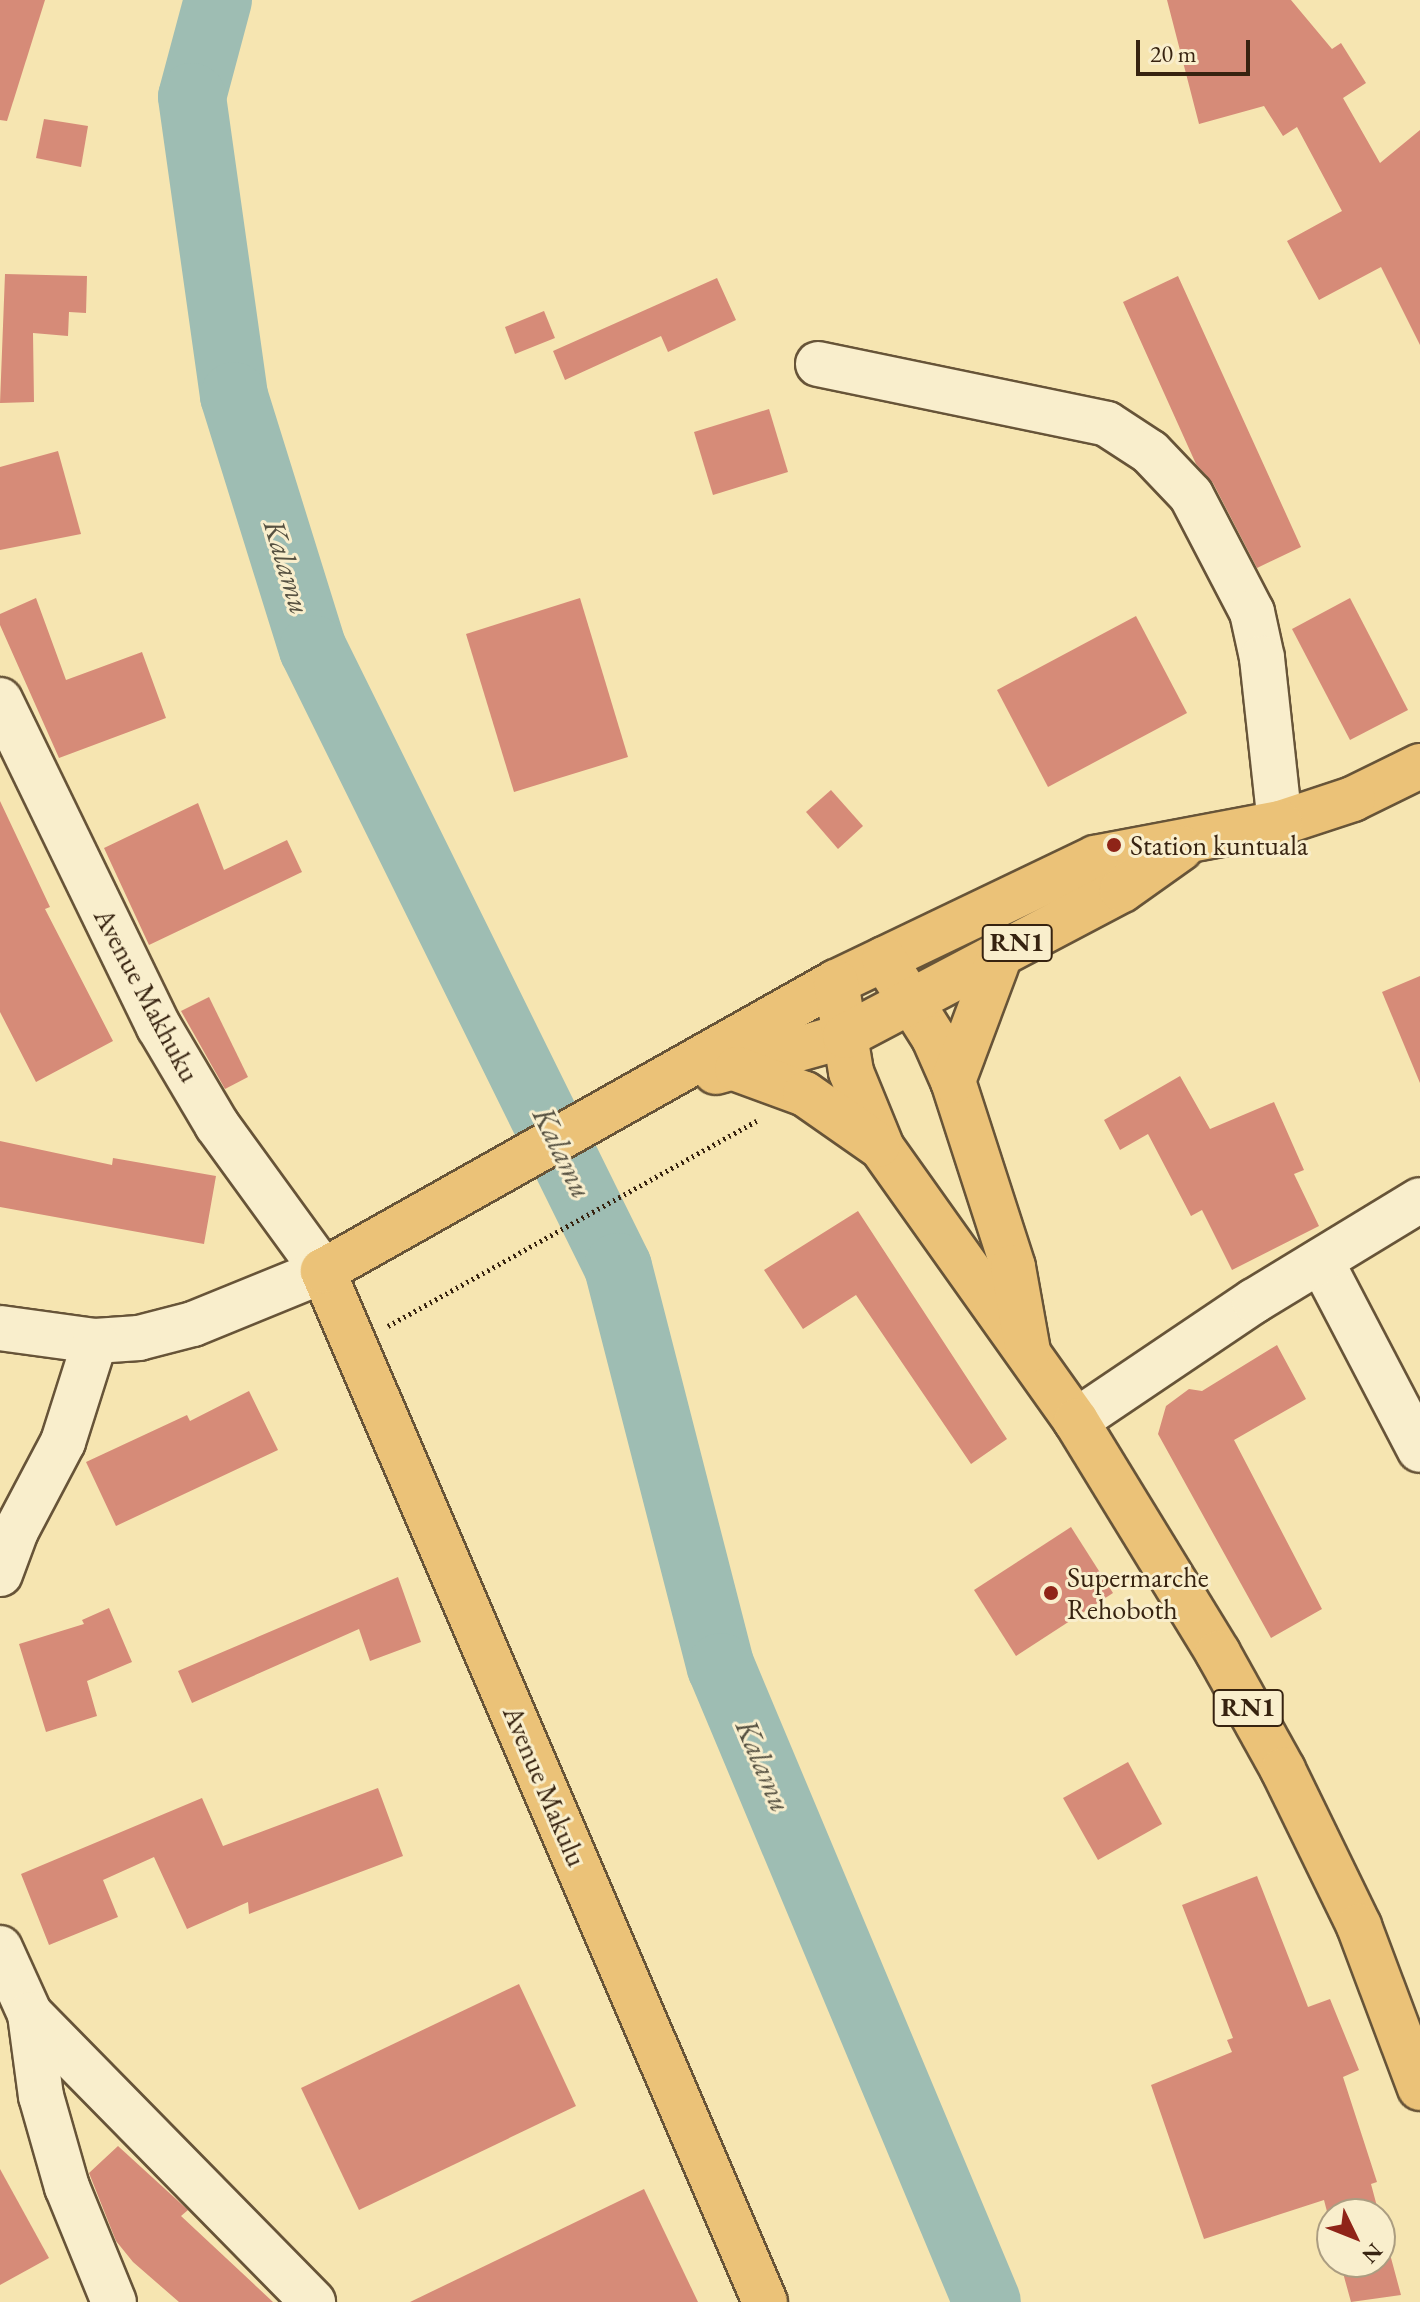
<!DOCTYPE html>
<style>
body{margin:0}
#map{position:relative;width:1420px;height:2302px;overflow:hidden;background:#f6e5b1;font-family:"EB Garamond",serif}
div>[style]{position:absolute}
.river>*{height:68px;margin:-34px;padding:0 34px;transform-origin:34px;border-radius:34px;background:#9ebdb3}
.building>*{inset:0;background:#d68b78}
.path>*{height:5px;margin-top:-2.5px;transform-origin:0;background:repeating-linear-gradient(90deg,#372310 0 2px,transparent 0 6px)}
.roads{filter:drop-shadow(2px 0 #675438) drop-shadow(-2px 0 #675438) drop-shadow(0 2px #675438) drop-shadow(0 -2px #675438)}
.minor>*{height:44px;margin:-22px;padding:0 22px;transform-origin:22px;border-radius:22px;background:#f9eecc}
.major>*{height:44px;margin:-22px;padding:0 22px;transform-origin:22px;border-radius:22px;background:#ebc278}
.highway>*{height:44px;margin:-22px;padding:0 22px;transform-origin:22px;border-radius:22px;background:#ebc278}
.dots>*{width:22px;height:22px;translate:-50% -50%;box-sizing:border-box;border:4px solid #f9eecc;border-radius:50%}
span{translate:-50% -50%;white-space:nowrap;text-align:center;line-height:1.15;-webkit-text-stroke:6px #f9eecc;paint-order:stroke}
.shield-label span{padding:2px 6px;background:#f9eecc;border:2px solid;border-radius:6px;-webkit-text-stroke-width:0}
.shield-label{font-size:26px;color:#372310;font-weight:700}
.poi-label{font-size:28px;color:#372310}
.left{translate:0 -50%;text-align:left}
.street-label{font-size:28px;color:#372310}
.water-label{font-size:30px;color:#565141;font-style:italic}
.north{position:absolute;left:1316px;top:2198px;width:80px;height:80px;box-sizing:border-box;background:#f9eecc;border:2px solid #ab9d81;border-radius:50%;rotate:133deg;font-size:22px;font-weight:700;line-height:32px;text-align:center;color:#372310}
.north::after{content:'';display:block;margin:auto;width:28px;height:36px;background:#8f2418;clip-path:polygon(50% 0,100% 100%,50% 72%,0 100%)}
.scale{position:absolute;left:1136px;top:40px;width:114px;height:36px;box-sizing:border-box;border:4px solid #372310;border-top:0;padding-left:10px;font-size:24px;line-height:28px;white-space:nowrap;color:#372310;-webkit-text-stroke:6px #f9eecc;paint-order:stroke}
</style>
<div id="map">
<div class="river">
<i style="left:218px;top:0;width:100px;rotate:105deg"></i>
<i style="left:192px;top:97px;width:302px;rotate:82deg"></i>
<i style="left:234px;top:396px;width:265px;rotate:72.7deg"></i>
<i style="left:313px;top:649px;width:689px;rotate:63.73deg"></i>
<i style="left:618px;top:1267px;width:413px;rotate:75.6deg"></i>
<i style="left:721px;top:1667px;width:688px;rotate:67.27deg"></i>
</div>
<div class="building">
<i style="clip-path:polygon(0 0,45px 0,7px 121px,0 120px)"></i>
<i style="clip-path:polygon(1167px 0,1291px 0,1332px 49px,1341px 43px,1366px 83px,1343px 98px,1380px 163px,1420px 130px,1420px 345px,1381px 267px,1319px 300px,1287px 241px,1342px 211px,1297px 127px,1283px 136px,1264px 106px,1199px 124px)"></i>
<i style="clip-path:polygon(44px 119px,88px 126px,81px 167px,36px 158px)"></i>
<i style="clip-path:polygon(5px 274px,87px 276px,86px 313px,69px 312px,68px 336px,33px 333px,34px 402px,0 403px)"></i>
<i style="clip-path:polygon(1178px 276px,1301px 547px,1257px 568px,1213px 483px,1196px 464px,1123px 302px)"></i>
<i style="clip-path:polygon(717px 278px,736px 320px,668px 352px,661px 336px,565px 380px,553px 351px)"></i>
<i style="clip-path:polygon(544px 311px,555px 338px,515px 354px,505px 327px)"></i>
<i style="clip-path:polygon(769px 409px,788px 472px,713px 495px,694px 432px)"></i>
<i style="clip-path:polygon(58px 451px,81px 534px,0 550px,0 467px)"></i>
<i style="clip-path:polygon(36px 598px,66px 680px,142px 652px,166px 718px,59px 758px,0 625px,0 614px)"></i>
<i style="clip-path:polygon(580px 598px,628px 757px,514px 792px,466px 634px)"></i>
<i style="clip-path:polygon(1350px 598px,1408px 710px,1350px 740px,1292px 629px)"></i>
<i style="clip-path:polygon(1136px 616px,1187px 713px,1048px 787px,997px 690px)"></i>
<i style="clip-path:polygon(831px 790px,863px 826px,838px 849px,806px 812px)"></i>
<i style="clip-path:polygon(0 801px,50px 907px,45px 909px,113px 1041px,36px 1082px,0 1012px)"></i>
<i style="clip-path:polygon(198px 803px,224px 870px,287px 840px,302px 872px,149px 945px,104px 848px)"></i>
<i style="clip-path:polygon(1420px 976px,1420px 1083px,1382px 992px)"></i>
<i style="clip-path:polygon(209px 997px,248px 1077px,225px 1089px,181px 1011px)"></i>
<i style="clip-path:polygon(1180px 1076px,1210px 1129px,1274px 1102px,1304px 1170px,1294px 1174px,1319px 1226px,1232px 1270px,1202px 1210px,1191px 1216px,1148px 1134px,1120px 1150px,1104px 1120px)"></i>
<i style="clip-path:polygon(0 1141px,112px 1165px,113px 1158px,216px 1176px,204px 1244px,0 1207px)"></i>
<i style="clip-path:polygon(858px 1211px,1007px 1439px,971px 1464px,856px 1295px,803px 1329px,764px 1270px)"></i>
<i style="clip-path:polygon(1277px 1345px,1306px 1399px,1234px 1440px,1322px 1609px,1271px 1638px,1158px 1434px,1166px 1406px,1189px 1389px,1202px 1391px)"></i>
<i style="clip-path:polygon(249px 1391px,278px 1450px,116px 1526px,86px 1462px,187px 1415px,190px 1421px)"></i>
<i style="clip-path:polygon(1071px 1527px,1113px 1593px,1016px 1656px,974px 1590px)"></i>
<i style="clip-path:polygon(398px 1577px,421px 1642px,370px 1661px,359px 1629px,192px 1703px,178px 1671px)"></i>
<i style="clip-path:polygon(109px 1608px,132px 1662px,87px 1681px,97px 1716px,46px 1732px,19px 1644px,84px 1624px,82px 1620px)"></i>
<i style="clip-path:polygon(1128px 1762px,1162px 1824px,1098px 1860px,1063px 1798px)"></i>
<i style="clip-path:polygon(378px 1788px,403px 1856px,249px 1914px,248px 1902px,187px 1929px,154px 1857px,103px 1880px,118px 1917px,49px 1945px,21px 1874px,202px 1798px,223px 1846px)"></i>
<i style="clip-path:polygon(1257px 1876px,1308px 2007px,1330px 1999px,1359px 2070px,1343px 2077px,1377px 2182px,1371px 2184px,1379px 2214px,1332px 2214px,1332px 2231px,1324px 2200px,1204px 2239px,1151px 2085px,1232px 2052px,1227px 2040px,1233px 2038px,1182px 1905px)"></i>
<i style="clip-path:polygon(519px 1984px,576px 2106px,359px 2210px,301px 2088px)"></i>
<i style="clip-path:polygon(118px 2146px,188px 2210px,181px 2216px,273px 2302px,179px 2302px,133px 2262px,116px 2241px,89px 2173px)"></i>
<i style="clip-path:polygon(0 2169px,49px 2258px,0 2285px)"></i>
<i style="clip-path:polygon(644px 2189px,698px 2302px,410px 2302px)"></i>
<i style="clip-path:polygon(1380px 2217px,1401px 2295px,1351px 2302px,1340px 2262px,1380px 2262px)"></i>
</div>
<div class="path">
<i style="left:388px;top:1326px;width:422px;rotate:-29.1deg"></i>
</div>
<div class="roads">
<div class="minor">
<i style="left:818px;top:364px;width:295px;rotate:11.7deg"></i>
<i style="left:1107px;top:424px;width:51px;rotate:33.1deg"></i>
<i style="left:1150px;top:452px;width:59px;rotate:46.4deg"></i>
<i style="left:1191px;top:495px;width:132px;rotate:62.5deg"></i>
<i style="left:1252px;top:612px;width:47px;rotate:77.7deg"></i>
<i style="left:1262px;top:658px;width:166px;rotate:83.8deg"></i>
<i style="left:0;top:700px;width:364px;rotate:64.1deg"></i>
<i style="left:159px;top:1027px;width:114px;rotate:59.4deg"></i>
<i style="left:217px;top:1125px;width:180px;rotate:54deg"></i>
<i style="left:323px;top:1271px;width:140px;rotate:157.8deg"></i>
<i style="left:193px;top:1324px;width:56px;rotate:165.5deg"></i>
<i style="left:139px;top:1338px;width:44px;rotate:176.1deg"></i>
<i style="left:95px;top:1341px;width:96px;rotate:-172.2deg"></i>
<i style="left:1321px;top:1261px;width:213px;rotate:62.4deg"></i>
<i style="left:1076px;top:1421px;width:215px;rotate:-34deg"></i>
<i style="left:1254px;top:1301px;width:194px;rotate:-31.3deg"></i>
<i style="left:0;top:1574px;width:46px;rotate:-69.6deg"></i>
<i style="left:16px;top:1531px;width:101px;rotate:-62.2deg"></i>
<i style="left:63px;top:1442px;width:106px;rotate:-72.4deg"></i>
<i style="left:0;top:1948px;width:72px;rotate:65.6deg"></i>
<i style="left:30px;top:2014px;width:404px;rotate:45.5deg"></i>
<i style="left:30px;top:2014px;width:83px;rotate:82.4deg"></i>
<i style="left:41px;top:2096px;width:95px;rotate:74.1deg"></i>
<i style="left:67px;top:2187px;width:124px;rotate:67.8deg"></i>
</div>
<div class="major">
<i style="left:716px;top:1072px;width:134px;rotate:-15.6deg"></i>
<i style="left:765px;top:2302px;width:1122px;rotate:-113.21deg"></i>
<i style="left:323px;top:1271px;width:589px;rotate:-29.39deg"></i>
</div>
<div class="highway">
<i style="left:1420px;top:766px;width:75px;rotate:153.8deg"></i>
<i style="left:1353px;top:799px;width:77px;rotate:161.8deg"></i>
<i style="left:1280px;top:823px;width:188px;rotate:169.3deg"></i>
<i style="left:1095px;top:858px;width:287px;rotate:154.4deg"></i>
<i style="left:836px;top:982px;width:91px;rotate:80.5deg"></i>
<i style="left:851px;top:1072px;width:82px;rotate:67.8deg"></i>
<i style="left:882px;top:1148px;width:335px;rotate:54.6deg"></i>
<i style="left:1076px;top:1421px;width:272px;rotate:58.5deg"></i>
<i style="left:1218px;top:1653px;width:134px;rotate:60.9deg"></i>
<i style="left:1283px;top:1770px;width:174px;rotate:64deg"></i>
<i style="left:1359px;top:1926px;width:173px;rotate:69.4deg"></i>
<i style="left:884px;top:959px;width:93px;rotate:57.7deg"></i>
<i style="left:934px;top:1038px;width:47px;rotate:66.2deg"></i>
<i style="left:953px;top:1081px;width:195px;rotate:72.1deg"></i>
<i style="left:1013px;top:1267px;width:85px;rotate:79.9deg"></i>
<i style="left:845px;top:1036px;width:313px;rotate:-27.8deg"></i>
<i style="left:1122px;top:890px;width:72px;rotate:-35.4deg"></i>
<i style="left:737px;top:1069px;width:72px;rotate:20.2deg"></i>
<i style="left:805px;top:1094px;width:89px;rotate:34.9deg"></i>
<i style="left:953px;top:1081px;width:140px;rotate:-69.5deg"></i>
</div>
</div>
<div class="dots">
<i style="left:1114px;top:845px;background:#8f2418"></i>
<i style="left:1051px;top:1593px;background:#8f2418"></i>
</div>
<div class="shield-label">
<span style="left:1017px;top:943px">RN1</span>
<span style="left:1248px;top:1708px">RN1</span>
</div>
<div class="poi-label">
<span class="left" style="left:1130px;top:845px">Station kuntuala</span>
<span class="left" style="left:1067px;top:1593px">Supermarche<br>Rehoboth</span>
</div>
<div class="street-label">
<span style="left:147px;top:995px;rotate:62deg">Avenue Makhuku</span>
<span style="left:545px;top:1786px;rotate:67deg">Avenue Makulu</span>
</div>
<div class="water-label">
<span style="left:287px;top:567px;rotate:73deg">Kalamu</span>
<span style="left:562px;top:1153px;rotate:64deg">Kalamu</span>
<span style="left:763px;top:1766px;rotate:67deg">Kalamu</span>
</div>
<div class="north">N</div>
<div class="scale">20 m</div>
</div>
